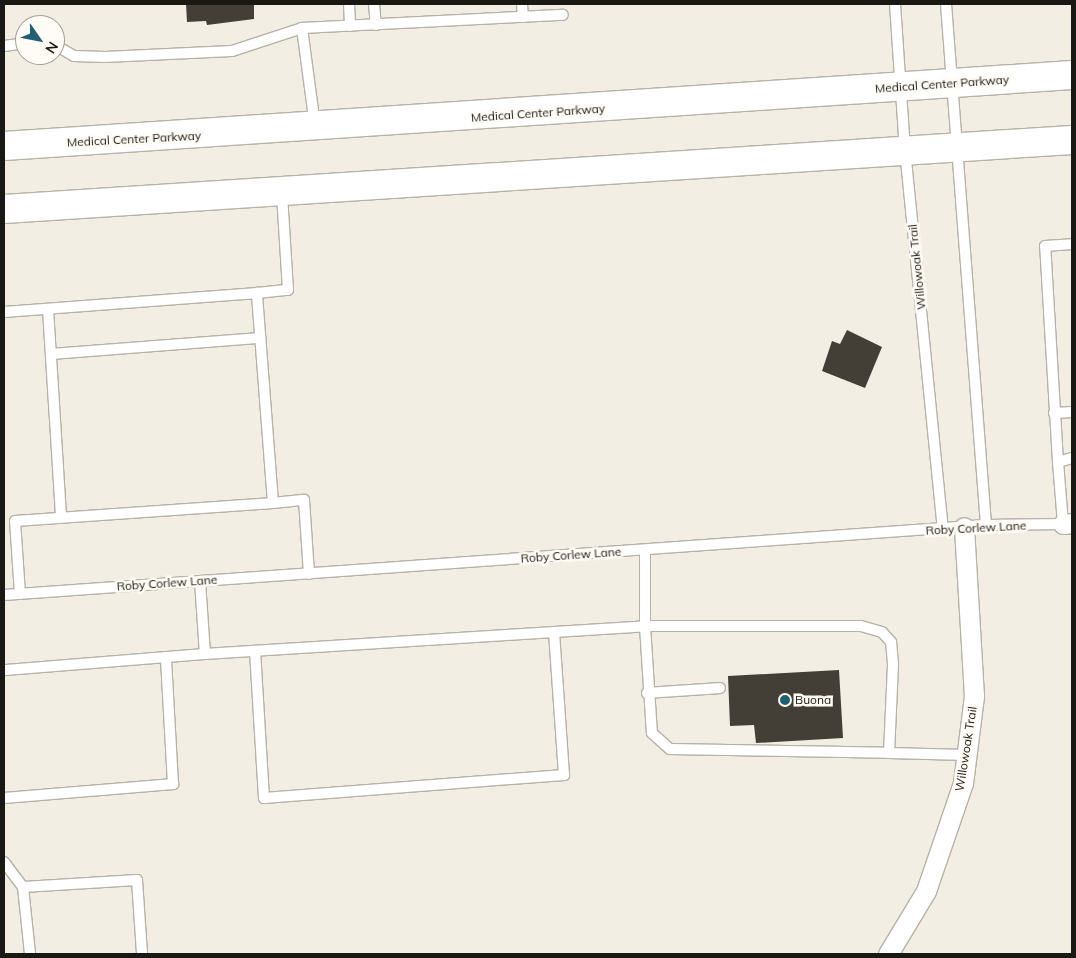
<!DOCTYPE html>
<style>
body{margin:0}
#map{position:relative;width:1076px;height:958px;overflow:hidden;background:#f3eee4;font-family:Mulish,sans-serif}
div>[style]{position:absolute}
.building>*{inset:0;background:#433e36}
.roads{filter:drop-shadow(1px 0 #b6b2a8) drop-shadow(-1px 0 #b6b2a8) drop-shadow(0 1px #b6b2a8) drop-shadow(0 -1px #b6b2a8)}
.lane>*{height:10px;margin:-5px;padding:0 5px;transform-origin:5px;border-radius:5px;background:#fff}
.street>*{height:19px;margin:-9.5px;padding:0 9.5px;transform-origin:9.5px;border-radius:9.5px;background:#fff}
.secondary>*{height:28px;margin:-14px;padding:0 14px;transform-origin:14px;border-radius:14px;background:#fff}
.dots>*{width:14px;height:14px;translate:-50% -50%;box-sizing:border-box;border:2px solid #fffbf5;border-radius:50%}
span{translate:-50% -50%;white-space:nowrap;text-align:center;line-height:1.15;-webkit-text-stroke:5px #fffbf5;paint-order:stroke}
.street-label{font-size:12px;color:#1a1814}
.poi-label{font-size:12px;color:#1a1814}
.left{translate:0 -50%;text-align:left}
.frame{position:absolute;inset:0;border:5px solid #1a1814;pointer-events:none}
.north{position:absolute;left:15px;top:15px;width:50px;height:50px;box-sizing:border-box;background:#fffbf5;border:1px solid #a3a09b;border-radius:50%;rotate:123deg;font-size:14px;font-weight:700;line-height:20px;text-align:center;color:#1a1814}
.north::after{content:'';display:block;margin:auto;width:18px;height:22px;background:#206075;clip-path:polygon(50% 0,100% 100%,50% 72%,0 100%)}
</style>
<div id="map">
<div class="building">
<i style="clip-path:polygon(186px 4px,254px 4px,254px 19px,207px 25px,206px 21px,187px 22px)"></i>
<i style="clip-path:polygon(847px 330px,882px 347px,865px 388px,822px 371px,832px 341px,840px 344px)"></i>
<i style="clip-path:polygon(839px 670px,843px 738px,756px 743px,754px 725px,730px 726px,728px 676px)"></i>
</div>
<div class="roads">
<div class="lane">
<i style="left:349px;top:4px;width:22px;rotate:87deg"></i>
<i style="left:374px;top:4px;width:21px;rotate:85deg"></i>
<i style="left:522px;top:4px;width:13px;rotate:86deg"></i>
<i style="left:895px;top:4px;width:146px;rotate:86.1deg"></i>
<i style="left:905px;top:150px;width:381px;rotate:84.3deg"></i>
<i style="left:946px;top:4px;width:523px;rotate:85.61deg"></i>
<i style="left:302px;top:28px;width:261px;rotate:-2.9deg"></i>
<i style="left:55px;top:45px;width:22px;rotate:30deg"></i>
<i style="left:74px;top:56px;width:31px;rotate:2deg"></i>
<i style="left:105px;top:57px;width:127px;rotate:-2.7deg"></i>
<i style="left:232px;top:51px;width:74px;rotate:-18.2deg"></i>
<i style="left:302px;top:28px;width:98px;rotate:82.4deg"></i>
<i style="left:4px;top:46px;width:21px;rotate:-8deg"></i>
<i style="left:48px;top:309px;width:209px;rotate:86.4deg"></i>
<i style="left:4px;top:312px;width:254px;rotate:-4.3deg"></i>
<i style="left:51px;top:354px;width:210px;rotate:-4.4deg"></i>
<i style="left:1054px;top:413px;width:18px;rotate:-3deg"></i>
<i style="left:1058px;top:462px;width:216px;rotate:-93.4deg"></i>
<i style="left:1045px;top:246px;width:27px;rotate:-4deg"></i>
<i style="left:273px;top:503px;width:211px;rotate:-94.4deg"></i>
<i style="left:257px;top:293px;width:31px;rotate:-6deg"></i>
<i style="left:288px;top:290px;width:96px;rotate:-93.6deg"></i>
<i style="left:200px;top:581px;width:73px;rotate:86.1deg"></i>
<i style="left:205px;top:654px;width:441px;rotate:-3.6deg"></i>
<i style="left:645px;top:626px;width:76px;rotate:-90deg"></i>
<i style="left:20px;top:594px;width:73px;rotate:-93.9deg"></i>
<i style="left:15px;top:521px;width:259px;rotate:-4deg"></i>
<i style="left:273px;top:503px;width:31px;rotate:-6deg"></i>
<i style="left:304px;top:500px;width:74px;rotate:86.1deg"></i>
<i style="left:4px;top:595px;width:984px;rotate:-4.08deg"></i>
<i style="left:986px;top:525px;width:77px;rotate:-0.7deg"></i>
<i style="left:1063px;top:524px;width:62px;rotate:-94.6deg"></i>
<i style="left:1058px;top:462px;width:15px;rotate:-16deg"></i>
<i style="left:255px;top:651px;width:147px;rotate:86.5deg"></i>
<i style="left:264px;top:798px;width:301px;rotate:-4.4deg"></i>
<i style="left:564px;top:775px;width:143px;rotate:-94deg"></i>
<i style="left:4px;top:670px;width:202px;rotate:-4.6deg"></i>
<i style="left:647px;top:693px;width:73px;rotate:-3.9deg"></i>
<i style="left:889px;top:753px;width:89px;rotate:-87.4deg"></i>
<i style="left:893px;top:664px;width:22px;rotate:-95deg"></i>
<i style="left:891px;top:642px;width:13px;rotate:-132deg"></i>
<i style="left:882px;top:632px;width:22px;rotate:-164deg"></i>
<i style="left:861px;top:626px;width:216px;rotate:180deg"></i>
<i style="left:645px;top:626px;width:107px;rotate:86.3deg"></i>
<i style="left:652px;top:733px;width:24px;rotate:42deg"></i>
<i style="left:670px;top:749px;width:219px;rotate:1deg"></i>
<i style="left:889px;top:753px;width:78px;rotate:1.5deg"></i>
<i style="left:4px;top:798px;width:170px;rotate:-4.7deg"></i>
<i style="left:173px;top:784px;width:127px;rotate:-93.2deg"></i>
<i style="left:4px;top:862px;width:31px;rotate:53deg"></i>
<i style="left:23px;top:887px;width:114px;rotate:-3.5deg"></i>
<i style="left:137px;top:880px;width:74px;rotate:86.1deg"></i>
<i style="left:23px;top:887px;width:67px;rotate:84deg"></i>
</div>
<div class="street">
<i style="left:1063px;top:524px;width:9px;rotate:-6deg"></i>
<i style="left:888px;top:954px;width:74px;rotate:-58.9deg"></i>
<i style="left:926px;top:891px;width:114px;rotate:-71.1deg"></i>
<i style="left:963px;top:783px;width:88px;rotate:-82.8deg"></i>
<i style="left:974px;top:696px;width:169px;rotate:-93.4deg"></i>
</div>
<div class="secondary">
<i style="left:4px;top:146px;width:1070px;rotate:-3.8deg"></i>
<i style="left:4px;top:209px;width:1070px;rotate:-3.7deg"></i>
</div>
</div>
<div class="dots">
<i style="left:785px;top:700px;background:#206075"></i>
</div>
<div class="street-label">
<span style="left:942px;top:84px;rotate:-4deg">Medical Center Parkway</span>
<span style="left:538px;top:113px;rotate:-4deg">Medical Center Parkway</span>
<span style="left:134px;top:139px;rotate:-3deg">Medical Center Parkway</span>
<span style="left:917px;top:267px;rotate:-96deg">Willowoak Trail</span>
<span style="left:976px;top:528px;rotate:-3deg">Roby Corlew Lane</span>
<span style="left:571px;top:555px;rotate:-4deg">Roby Corlew Lane</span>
<span style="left:167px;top:583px;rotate:-4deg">Roby Corlew Lane</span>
<span style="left:966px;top:749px;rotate:-81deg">Willowoak Trail</span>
</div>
<div class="poi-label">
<span class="left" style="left:795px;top:700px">Buona</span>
</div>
<div class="frame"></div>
<div class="north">N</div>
</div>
